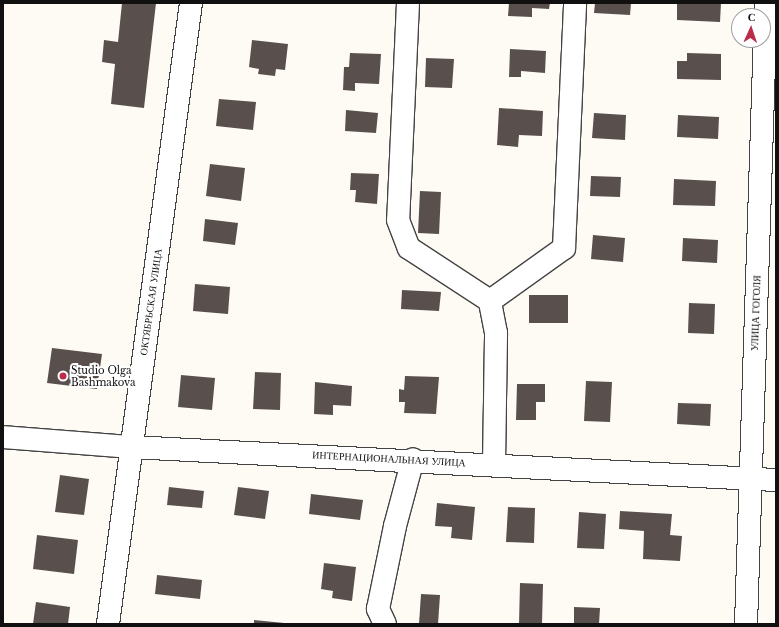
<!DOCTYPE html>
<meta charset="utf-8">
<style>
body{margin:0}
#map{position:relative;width:779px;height:627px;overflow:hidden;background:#fefbf4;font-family:"Libre Baskerville",serif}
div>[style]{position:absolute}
.building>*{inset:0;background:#59504d}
.roads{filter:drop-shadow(1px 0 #434343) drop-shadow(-1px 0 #434343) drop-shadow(0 1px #434343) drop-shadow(0 -1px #434343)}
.minor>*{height:22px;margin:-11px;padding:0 11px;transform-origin:11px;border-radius:11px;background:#fff}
.dots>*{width:11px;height:11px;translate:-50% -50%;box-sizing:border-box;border:2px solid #fff;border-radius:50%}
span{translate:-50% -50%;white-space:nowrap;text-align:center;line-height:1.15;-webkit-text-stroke:4px #fff;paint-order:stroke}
.street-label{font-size:10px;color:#101010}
.poi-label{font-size:10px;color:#101010}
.left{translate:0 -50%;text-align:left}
.frame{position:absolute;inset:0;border:4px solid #101010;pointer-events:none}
.north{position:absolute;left:731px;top:8px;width:40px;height:40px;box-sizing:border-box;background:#fff;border:1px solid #9f9f9f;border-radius:50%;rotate:3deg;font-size:11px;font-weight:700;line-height:16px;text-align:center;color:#101010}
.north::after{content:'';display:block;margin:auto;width:14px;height:18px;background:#bb2e4a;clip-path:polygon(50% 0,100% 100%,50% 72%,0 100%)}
</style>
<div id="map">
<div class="building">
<i style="clip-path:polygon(122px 3px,156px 3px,144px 108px,111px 104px,115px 64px,102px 62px,104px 40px,118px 42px)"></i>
<i style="clip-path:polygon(509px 3px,550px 3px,549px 9px,532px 8px,532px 17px,508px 16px)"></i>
<i style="clip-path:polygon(595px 3px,631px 3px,630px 15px,594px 13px)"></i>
<i style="clip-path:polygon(677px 3px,721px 3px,720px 22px,677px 20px)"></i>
<i style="clip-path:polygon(252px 40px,288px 44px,285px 70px,276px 69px,275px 76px,258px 74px,259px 69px,249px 67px)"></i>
<i style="clip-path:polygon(510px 49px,546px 51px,545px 73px,521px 71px,521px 77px,509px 77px)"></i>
<i style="clip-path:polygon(350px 53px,381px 54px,379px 84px,355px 83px,355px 91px,343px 90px,344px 67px,349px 67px)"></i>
<i style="clip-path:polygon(687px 53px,721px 54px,721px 80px,677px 79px,677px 61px,687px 61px)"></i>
<i style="clip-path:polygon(426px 58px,454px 59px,452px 88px,425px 87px)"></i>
<i style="clip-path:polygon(219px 99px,256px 102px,253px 130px,216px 126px)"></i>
<i style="clip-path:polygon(499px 108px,543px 111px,542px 136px,519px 135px,518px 147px,497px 145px)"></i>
<i style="clip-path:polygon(346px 110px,378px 113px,376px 133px,345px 131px)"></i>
<i style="clip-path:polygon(594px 113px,626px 115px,625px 140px,592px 138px)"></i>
<i style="clip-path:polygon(678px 115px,719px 117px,718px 139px,677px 137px)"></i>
<i style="clip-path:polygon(210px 164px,245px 168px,241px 201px,206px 196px)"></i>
<i style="clip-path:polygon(351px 173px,379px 174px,377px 204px,355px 202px,356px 190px,350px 190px)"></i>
<i style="clip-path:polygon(591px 176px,621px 177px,620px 197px,590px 196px)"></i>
<i style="clip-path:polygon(674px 179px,716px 181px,715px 206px,673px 205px)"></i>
<i style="clip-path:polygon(420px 191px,441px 192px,439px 234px,418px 233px)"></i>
<i style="clip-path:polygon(205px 219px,238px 223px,235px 245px,203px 241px)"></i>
<i style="clip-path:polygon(593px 235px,625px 238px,623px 262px,591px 259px)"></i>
<i style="clip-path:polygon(683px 238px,718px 240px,717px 263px,682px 261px)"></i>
<i style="clip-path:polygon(195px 284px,230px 287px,228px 314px,193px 311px)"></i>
<i style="clip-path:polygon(402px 290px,441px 292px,439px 311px,401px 309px)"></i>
<i style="clip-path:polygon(529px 295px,568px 295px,568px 323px,529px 323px)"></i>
<i style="clip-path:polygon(689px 303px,715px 304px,714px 334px,688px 333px)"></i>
<i style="clip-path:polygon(52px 348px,102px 354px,97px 389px,47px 383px)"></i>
<i style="clip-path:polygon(255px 372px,281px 373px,280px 410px,253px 409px)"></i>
<i style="clip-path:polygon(181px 375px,215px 378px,212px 410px,178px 407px)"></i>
<i style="clip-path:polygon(405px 376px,439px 377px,436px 414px,404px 413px,405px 402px,399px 402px,399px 389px,404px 390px)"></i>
<i style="clip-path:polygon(586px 381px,612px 382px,610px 422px,584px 421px)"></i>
<i style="clip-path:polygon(315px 382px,352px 386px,351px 406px,333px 405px,333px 415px,314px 414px)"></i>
<i style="clip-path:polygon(517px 384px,545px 384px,545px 402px,536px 402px,536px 420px,516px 420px)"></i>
<i style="clip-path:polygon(678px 403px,711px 404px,710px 426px,677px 424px)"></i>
<i style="clip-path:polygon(60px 475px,89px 479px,84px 515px,55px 512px)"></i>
<i style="clip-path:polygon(169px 487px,204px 491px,202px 508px,167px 505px)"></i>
<i style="clip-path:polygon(238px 487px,269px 491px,265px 519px,234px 515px)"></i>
<i style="clip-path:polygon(311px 494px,363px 500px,360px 520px,309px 514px)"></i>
<i style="clip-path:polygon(437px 503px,475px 507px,472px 540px,451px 538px,452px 527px,435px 526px)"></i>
<i style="clip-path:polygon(508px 507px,535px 508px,534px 543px,506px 542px)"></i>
<i style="clip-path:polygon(620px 511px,672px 514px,670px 535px,682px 536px,680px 561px,643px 559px,644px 531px,619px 529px)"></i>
<i style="clip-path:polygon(579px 512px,606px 514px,604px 549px,577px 548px)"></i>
<i style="clip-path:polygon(37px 535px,78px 540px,74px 574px,33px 569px)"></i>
<i style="clip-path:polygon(324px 563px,356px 567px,352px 601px,332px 598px,333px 591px,321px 589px)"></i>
<i style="clip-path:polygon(157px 575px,202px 580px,200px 599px,155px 594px)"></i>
<i style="clip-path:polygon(520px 583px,543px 584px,542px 624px,519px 624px)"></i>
<i style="clip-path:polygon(421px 594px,440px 595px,438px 624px,419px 624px)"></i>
<i style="clip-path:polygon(36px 602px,70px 607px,68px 624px,33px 624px)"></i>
<i style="clip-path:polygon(574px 607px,600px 608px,599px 624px,574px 624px)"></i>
<i style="clip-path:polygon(254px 620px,284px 623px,284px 624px,254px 624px)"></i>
</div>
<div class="roads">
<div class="minor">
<i style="left:408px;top:3px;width:217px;rotate:92.6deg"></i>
<i style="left:398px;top:220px;width:30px;rotate:69deg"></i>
<i style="left:409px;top:248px;width:97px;rotate:33.2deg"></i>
<i style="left:3px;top:437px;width:128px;rotate:4.5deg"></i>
<i style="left:131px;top:447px;width:646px;rotate:2.93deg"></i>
<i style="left:494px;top:464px;width:131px;rotate:-89.1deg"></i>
<i style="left:496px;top:333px;width:33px;rotate:-101deg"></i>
<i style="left:490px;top:301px;width:91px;rotate:-35.6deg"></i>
<i style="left:564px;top:248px;width:245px;rotate:-87.4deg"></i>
<i style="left:108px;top:624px;width:627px;rotate:-82.39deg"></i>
<i style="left:385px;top:624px;width:17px;rotate:-115deg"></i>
<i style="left:378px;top:609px;width:85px;rotate:-78.4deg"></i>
<i style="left:395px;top:526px;width:69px;rotate:-75deg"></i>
<i style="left:746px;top:624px;width:621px;rotate:-88.16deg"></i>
</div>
</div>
<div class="dots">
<i style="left:63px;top:376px;background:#bb2e4a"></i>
</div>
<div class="street-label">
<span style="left:151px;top:302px;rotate:-82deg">ОКТЯБРЬСКАЯ УЛИЦА</span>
<span style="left:756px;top:313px;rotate:-88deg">УЛИЦА ГОГОЛЯ</span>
<span style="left:389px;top:459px;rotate:3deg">ИНТЕРНАЦИОНАЛЬНАЯ УЛИЦА</span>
</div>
<div class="poi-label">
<span class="left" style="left:71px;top:376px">Studio Olga<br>Bashmakova</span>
</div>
<div class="frame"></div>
<div class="north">С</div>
</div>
